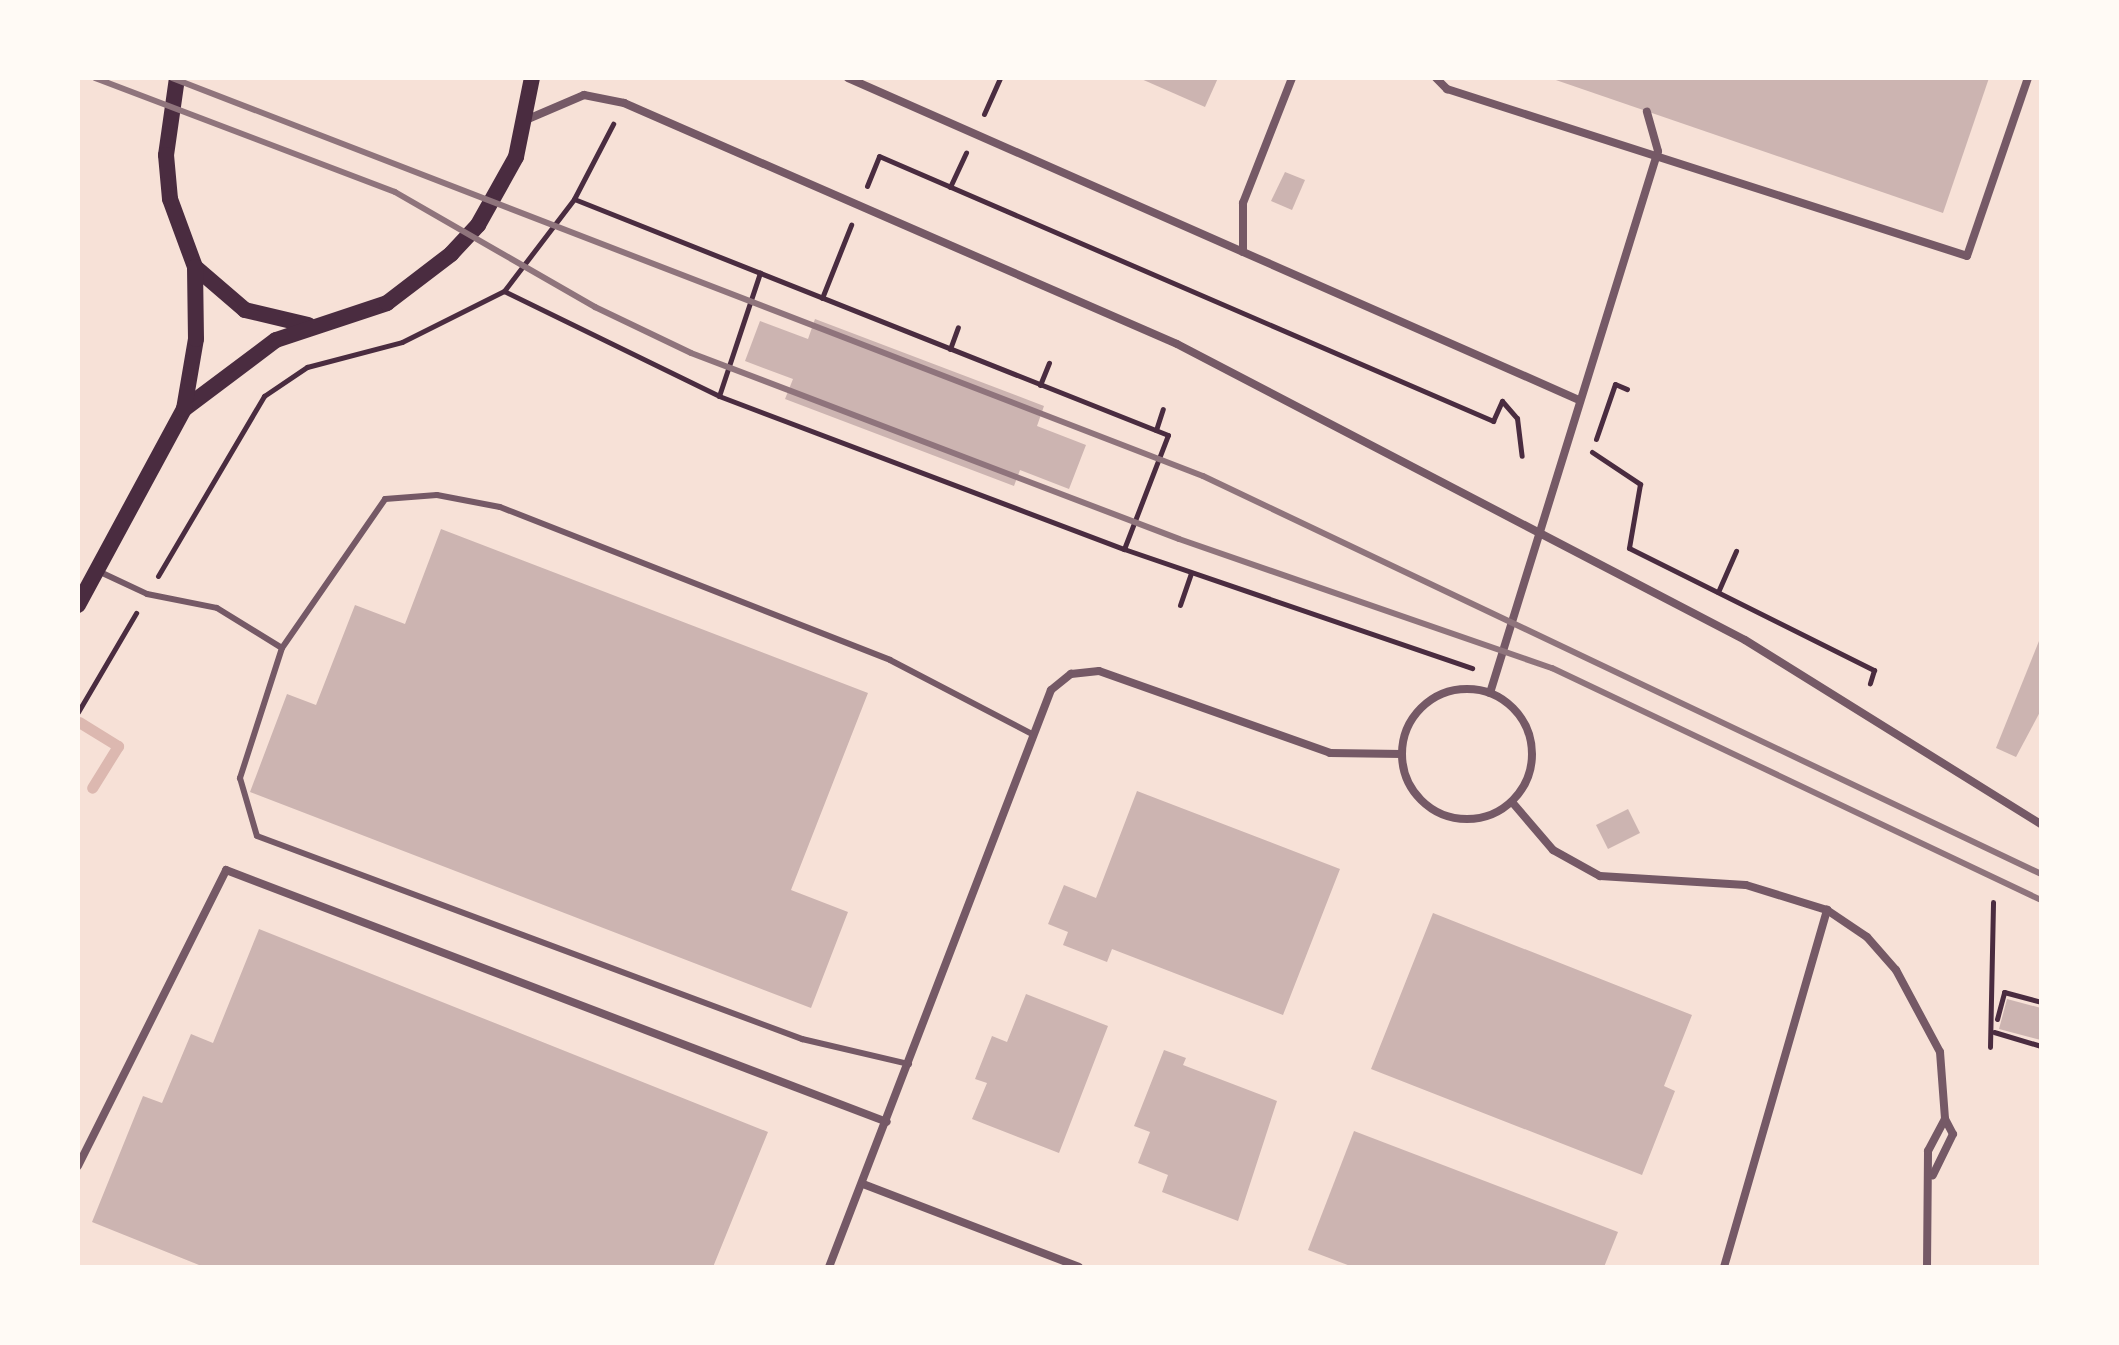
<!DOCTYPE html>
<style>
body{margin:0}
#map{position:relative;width:2119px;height:1345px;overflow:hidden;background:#f7e1d7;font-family:Montserrat,sans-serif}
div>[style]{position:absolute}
.stream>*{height:11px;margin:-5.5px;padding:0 5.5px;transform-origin:5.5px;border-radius:5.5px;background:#dcb8b0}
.building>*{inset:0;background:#ccb4b1}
.path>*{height:5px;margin:-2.5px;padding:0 2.5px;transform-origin:2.5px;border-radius:2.5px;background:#4a2c40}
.service>*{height:6px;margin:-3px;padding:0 3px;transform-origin:3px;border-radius:3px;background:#755966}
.minor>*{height:8px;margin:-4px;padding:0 4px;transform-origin:4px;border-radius:4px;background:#755966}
.minor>.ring{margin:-4px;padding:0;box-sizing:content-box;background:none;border:8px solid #755966;border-radius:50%}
.secondary>*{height:16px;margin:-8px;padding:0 8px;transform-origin:8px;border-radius:8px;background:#4a2c40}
.rail>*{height:6px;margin:-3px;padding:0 3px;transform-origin:3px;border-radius:3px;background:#8f747c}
span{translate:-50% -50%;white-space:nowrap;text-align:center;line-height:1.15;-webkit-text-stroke:8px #fffaf5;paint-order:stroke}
.frame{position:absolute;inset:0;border:80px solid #fffaf5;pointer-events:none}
</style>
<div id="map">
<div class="stream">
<i style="left:79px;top:722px;width:46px;rotate:31.6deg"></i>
<i style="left:118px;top:746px;width:49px;rotate:121.8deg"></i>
</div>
<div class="building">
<i style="clip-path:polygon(1139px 78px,1218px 78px,1205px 107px)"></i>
<i style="clip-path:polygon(1550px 78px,1989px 78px,1943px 213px)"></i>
<i style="clip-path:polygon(1285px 172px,1305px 180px,1292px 210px,1271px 201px)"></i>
<i style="clip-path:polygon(815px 319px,1044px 406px,1037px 426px,1086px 445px,1069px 489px,1020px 470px,1014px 486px,785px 399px,793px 379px,745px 361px,760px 321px,808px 339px)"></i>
<i style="clip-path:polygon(441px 529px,868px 693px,791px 890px,848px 912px,811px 1008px,250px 792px,287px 694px,316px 705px,355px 605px,405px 624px)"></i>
<i style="clip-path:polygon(2041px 636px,2041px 710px,2016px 757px,1996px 748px)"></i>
<i style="clip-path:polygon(1137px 791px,1340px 869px,1283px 1015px,1112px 949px,1107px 962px,1063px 945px,1068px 932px,1048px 924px,1064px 885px,1096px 898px)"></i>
<i style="clip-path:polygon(1628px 809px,1640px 833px,1608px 849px,1596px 825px)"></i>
<i style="clip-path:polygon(1433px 913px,1692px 1015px,1664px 1086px,1675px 1091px,1642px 1175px,1371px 1069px)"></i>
<i style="clip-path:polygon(259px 929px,768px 1132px,713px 1267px,204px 1267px,92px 1222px,143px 1096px,162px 1103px,191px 1034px,213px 1043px)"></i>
<i style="clip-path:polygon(1026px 994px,1108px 1026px,1059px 1153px,972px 1119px,987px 1083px,975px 1079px,992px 1036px,1007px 1042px)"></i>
<i style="clip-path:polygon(2007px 999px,2041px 1008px,2041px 1040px,1999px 1029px)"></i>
<i style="clip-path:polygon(1164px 1050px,1186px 1058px,1183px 1065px,1277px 1101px,1238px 1221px,1162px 1192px,1168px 1175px,1138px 1163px,1150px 1132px,1134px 1126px)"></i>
<i style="clip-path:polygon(1354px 1131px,1618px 1232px,1604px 1267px,1353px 1267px,1308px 1250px)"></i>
</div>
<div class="path">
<i style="left:984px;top:114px;width:39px;rotate:-66deg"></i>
<i style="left:867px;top:186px;width:32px;rotate:-68deg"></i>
<i style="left:879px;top:156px;width:669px;rotate:23.34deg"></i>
<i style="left:1493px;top:421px;width:22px;rotate:-66deg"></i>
<i style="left:1502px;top:401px;width:23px;rotate:49deg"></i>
<i style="left:1517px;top:418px;width:38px;rotate:83deg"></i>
<i style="left:950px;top:187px;width:38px;rotate:-65deg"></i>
<i style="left:504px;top:291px;width:239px;rotate:26deg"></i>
<i style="left:719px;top:396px;width:433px;rotate:20.7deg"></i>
<i style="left:1124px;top:549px;width:122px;rotate:-68.9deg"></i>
<i style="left:1168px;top:435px;width:639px;rotate:-158.33deg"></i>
<i style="left:822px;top:298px;width:79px;rotate:-68.3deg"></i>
<i style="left:950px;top:349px;width:23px;rotate:-70deg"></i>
<i style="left:1040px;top:385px;width:24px;rotate:-68deg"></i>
<i style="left:719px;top:396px;width:130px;rotate:-71.6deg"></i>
<i style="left:1156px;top:430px;width:22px;rotate:-72deg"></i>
<i style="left:1596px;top:439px;width:58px;rotate:-70.9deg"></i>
<i style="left:1615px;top:384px;width:13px;rotate:23deg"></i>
<i style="left:1592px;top:452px;width:58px;rotate:33.7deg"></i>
<i style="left:1640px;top:484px;width:65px;rotate:99.8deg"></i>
<i style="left:1629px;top:548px;width:274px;rotate:26.5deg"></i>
<i style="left:1874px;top:670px;width:14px;rotate:107deg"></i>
<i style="left:1124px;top:549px;width:368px;rotate:18.9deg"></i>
<i style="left:158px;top:576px;width:209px;rotate:-59.5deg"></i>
<i style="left:264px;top:396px;width:52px;rotate:-34deg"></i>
<i style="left:307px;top:367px;width:98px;rotate:-14.7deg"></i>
<i style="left:402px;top:342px;width:114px;rotate:-26.6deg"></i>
<i style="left:504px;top:291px;width:116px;rotate:-52.7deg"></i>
<i style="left:574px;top:199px;width:85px;rotate:-62.5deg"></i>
<i style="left:1718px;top:592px;width:45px;rotate:-66.3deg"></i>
<i style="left:1180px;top:605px;width:34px;rotate:-71deg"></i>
<i style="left:78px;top:712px;width:115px;rotate:-59.6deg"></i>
<i style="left:1997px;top:1019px;width:28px;rotate:-75deg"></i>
<i style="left:2004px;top:992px;width:38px;rotate:15deg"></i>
<i style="left:1994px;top:1032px;width:49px;rotate:16.6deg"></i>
<i style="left:1990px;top:1047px;width:145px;rotate:-88.8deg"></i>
</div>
<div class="service">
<i style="left:98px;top:571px;width:54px;rotate:25.1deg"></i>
<i style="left:147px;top:594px;width:71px;rotate:11.3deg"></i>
<i style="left:217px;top:608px;width:76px;rotate:31.6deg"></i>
<i style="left:282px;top:648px;width:181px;rotate:-55.3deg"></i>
<i style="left:385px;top:499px;width:52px;rotate:-4.4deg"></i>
<i style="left:437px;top:495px;width:64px;rotate:10.8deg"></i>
<i style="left:500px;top:507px;width:419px;rotate:21.4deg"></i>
<i style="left:890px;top:660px;width:162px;rotate:27.5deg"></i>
<i style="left:282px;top:648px;width:137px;rotate:107.9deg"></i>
<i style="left:240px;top:778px;width:60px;rotate:73.7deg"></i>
<i style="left:257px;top:836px;width:582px;rotate:20.43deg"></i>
<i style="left:802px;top:1039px;width:110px;rotate:13.2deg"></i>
</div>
<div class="minor">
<i style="left:848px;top:78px;width:799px;rotate:23.77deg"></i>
<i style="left:1436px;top:78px;width:16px;rotate:45deg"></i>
<i style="left:1447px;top:89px;width:546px;rotate:17.8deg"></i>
<i style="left:1967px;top:256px;width:188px;rotate:-71.1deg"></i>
<i style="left:528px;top:119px;width:61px;rotate:-23.2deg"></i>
<i style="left:584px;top:95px;width:41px;rotate:11.3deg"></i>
<i style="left:624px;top:103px;width:603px;rotate:23.55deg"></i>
<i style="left:1177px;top:344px;width:640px;rotate:27.53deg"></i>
<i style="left:1745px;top:640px;width:349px;rotate:31.9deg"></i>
<i style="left:1243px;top:252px;width:49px;rotate:-90deg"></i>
<i style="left:1243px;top:203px;width:134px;rotate:-68.6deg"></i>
<i class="ring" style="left:1402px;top:689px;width:122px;height:122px"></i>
<i style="left:1490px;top:693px;width:567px;rotate:-72.78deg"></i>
<i style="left:1658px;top:151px;width:41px;rotate:-105.8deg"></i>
<i style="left:1512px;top:802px;width:63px;rotate:49.5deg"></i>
<i style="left:1553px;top:850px;width:54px;rotate:29deg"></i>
<i style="left:1600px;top:876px;width:146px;rotate:3.5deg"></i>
<i style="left:1746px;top:885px;width:85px;rotate:17.2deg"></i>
<i style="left:1827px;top:910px;width:48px;rotate:34deg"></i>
<i style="left:1867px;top:937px;width:44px;rotate:48.7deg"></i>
<i style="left:1896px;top:970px;width:93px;rotate:61.8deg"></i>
<i style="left:1940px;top:1052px;width:67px;rotate:85.7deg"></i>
<i style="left:1945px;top:1119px;width:17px;rotate:62deg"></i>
<i style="left:1953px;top:1134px;width:46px;rotate:116deg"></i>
<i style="left:78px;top:1166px;width:331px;rotate:-63.4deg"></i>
<i style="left:226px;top:870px;width:707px;rotate:20.87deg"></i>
<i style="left:863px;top:1184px;width:231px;rotate:21deg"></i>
<i style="left:829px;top:1267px;width:618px;rotate:-68.96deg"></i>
<i style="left:1051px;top:690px;width:26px;rotate:-39deg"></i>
<i style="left:1071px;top:674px;width:28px;rotate:-6deg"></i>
<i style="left:1099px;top:671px;width:245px;rotate:19.5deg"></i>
<i style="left:1330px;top:753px;width:72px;rotate:0.8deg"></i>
<i style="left:1724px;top:1267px;width:372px;rotate:-73.9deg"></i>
<i style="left:1927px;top:1267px;width:116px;rotate:-89.5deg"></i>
<i style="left:1928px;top:1151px;width:36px;rotate:-62deg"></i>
</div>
<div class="secondary">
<i style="left:177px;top:78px;width:78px;rotate:98.1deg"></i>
<i style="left:166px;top:155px;width:44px;rotate:84.8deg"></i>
<i style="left:170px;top:199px;width:72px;rotate:69.8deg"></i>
<i style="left:195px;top:267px;width:66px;rotate:40.7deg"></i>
<i style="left:245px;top:310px;width:65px;rotate:13.4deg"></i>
<i style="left:184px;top:409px;width:115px;rotate:-36.9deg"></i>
<i style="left:276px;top:340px;width:117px;rotate:-18.4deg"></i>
<i style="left:387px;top:303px;width:81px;rotate:-37.4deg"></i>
<i style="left:451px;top:254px;width:40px;rotate:-47deg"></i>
<i style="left:478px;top:225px;width:78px;rotate:-60.8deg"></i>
<i style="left:516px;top:157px;width:81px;rotate:-78.6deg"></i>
<i style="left:78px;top:605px;width:223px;rotate:-61.6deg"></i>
<i style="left:184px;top:409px;width:71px;rotate:-80.3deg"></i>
<i style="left:196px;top:339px;width:72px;rotate:-90.8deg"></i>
</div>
<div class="rail">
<i style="left:95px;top:78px;width:321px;rotate:20.8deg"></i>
<i style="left:395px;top:192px;width:231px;rotate:29.9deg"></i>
<i style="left:595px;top:307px;width:106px;rotate:25.6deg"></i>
<i style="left:691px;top:353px;width:522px;rotate:20.86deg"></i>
<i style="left:1179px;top:539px;width:395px;rotate:19.1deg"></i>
<i style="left:1552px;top:668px;width:541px;rotate:25.38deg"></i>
<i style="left:172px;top:78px;width:1105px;rotate:21.11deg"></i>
<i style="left:1203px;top:476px;width:928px;rotate:25.4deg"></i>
</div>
<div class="frame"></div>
</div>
